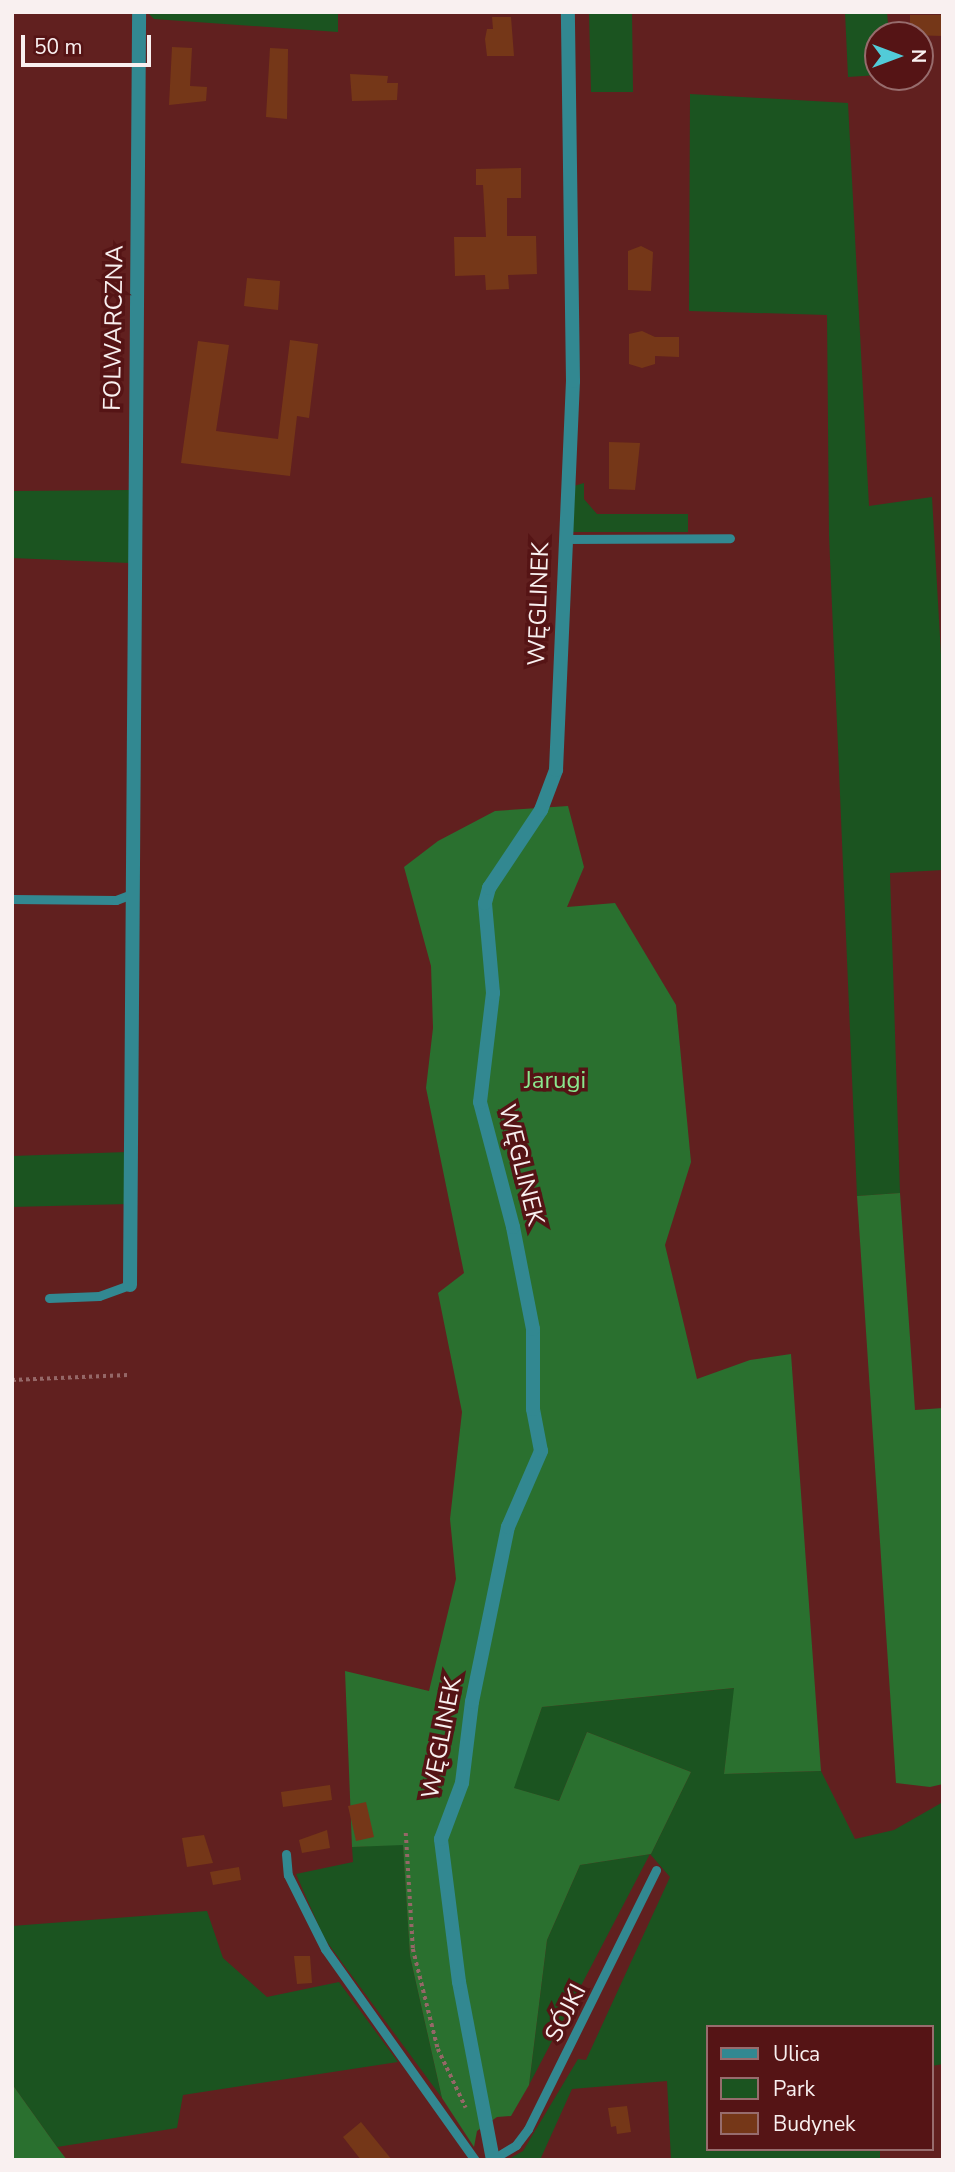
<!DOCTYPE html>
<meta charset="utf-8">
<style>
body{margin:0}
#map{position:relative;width:955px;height:2172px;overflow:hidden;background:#61201f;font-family:"Nunito Sans",sans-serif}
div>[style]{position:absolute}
.green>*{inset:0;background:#1b5420}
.forest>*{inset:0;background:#2a702f}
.building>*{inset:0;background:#753718}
.path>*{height:3.5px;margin-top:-1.75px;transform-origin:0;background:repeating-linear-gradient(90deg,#956767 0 3.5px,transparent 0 7px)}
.service>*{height:9px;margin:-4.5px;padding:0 4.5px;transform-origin:4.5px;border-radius:4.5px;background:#328891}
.minor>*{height:14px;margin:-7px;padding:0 7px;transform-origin:7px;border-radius:7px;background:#328891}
span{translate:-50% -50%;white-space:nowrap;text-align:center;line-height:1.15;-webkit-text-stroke:7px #551415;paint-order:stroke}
.street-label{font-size:24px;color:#f9f0f0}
.park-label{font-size:24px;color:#8ae78d}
.frame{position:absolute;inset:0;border:14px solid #f9f0f0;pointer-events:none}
.legend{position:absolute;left:706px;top:2025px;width:228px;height:126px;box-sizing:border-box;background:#551415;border:2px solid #976c6d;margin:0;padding:9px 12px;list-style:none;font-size:21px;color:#f9f0f0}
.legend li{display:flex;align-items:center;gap:14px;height:35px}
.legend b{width:35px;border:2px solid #976c6d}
.north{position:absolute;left:864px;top:21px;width:70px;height:70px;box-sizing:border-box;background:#551415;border:2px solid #976c6d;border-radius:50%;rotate:90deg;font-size:19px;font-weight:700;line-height:28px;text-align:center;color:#f9f0f0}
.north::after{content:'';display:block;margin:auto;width:24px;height:32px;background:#52cbd8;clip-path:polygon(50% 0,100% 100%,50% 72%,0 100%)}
.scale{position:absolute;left:21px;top:35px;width:130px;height:32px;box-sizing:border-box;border:4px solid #f9f0f0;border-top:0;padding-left:9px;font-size:21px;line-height:24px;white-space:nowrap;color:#f9f0f0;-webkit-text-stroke:5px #551415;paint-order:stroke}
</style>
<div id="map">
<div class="green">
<i style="clip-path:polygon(147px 12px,338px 12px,338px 32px,154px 19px)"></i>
<i style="clip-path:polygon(589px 12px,632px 12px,633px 92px,591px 92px)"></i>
<i style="clip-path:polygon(845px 12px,887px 12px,889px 35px,878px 35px,878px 75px,848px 77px)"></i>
<i style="clip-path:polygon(690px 94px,848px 103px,869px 506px,932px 497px,943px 690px,943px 870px,890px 873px,900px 1193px,857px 1196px,829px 535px,827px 315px,689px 311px)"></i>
<i style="clip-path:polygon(584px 483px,584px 499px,597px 514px,688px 514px,688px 532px,572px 532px,574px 486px)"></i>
<i style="clip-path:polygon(132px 490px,129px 563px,12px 558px,12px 491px)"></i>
<i style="clip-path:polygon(127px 1152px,128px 1204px,12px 1207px,12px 1156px)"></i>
<i style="clip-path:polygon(735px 1688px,724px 1774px,821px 1771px,855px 1839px,894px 1830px,943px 1802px,943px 2064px,932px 2066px,932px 2027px,708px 2027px,708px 2149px,880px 2149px,880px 2160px,671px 2160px,667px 2081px,572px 2089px,540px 2160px,507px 2160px,523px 2151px,578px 2059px,586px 2060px,670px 1877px,650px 1854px,529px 2085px,547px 1940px,580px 1865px,651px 1854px,691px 1772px,587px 1732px,559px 1801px,513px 1788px,542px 1707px)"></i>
<i style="clip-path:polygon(403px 1844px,410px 1956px,442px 2098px,324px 1938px,296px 1874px,353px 1862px,352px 1847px)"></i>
<i style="clip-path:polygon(207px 1911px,223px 1958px,267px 1997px,339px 1982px,398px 2062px,183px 2095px,177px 2128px,57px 2147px,12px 2084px,12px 1926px)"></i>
</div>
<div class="forest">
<i style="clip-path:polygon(568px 806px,584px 867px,567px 907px,615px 903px,676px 1005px,691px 1162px,665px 1245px,697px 1379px,750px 1360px,791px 1354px,821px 1771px,724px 1774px,734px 1688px,542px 1707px,514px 1788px,559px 1801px,587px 1732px,691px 1772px,651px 1854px,580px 1865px,547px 1940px,529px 2085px,511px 2116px,497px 2117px,477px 2131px,474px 2147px,442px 2098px,410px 1956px,403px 1845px,352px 1847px,345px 1671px,429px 1691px,456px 1579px,450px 1519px,462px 1412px,438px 1293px,464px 1273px,426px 1088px,433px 1028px,431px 966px,404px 867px,438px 841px,495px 811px)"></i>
<i style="clip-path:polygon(900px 1193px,915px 1410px,943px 1408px,943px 1784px,930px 1787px,896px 1783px,857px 1196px)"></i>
<i style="clip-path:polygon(12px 2084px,57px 2147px,67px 2160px,12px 2160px)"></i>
</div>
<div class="building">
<i style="clip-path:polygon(910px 15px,943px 15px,943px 36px,910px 35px)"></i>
<i style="clip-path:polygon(492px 17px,511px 17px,514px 56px,487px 56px,485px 39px,487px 29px,493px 29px)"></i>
<i style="clip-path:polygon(172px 47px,192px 48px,190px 86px,207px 87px,206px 101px,169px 105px)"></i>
<i style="clip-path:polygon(270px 48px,288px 49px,287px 119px,266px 117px)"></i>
<i style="clip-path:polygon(350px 74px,388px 76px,387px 83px,398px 83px,397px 100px,352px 101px)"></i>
<i style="clip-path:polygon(521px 168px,521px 198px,507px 198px,507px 236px,536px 236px,537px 274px,508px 275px,509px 289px,486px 290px,485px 275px,455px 276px,454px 237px,486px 237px,483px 185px,476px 185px,476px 169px)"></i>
<i style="clip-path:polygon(641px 246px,653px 252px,651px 291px,628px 290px,628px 251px)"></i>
<i style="clip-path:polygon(247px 278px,280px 281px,278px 310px,244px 306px)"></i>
<i style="clip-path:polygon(642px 331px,655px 337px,679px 337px,679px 357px,655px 356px,655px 364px,642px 368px,629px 364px,629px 334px)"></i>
<i style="clip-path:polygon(290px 340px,318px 344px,309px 418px,297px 416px,290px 476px,181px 463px,198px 341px,229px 345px,216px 431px,278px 439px)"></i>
<i style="clip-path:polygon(609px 442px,640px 443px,635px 490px,609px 489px)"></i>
<i style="clip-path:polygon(330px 1785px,332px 1800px,283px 1807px,281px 1792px)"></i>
<i style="clip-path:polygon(366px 1802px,374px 1837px,356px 1841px,348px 1806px)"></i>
<i style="clip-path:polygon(327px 1830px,330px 1848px,302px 1853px,299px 1840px)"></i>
<i style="clip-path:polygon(204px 1835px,213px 1863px,187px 1867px,182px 1838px)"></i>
<i style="clip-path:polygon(239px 1867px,241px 1880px,213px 1885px,210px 1872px)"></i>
<i style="clip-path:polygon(294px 1956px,310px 1956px,312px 1983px,297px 1984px)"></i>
<i style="clip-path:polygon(627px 2106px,631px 2132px,617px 2134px,616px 2126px,611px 2127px,608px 2108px)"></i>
<i style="clip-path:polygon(361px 2122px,392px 2160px,361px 2160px,343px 2137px)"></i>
</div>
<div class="path">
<i style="left:12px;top:1380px;width:116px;rotate:-2.5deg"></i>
<i style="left:406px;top:1833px;width:116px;rotate:86.5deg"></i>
<i style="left:413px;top:1949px;width:103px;rotate:76deg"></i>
<i style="left:438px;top:2049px;width:65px;rotate:64.6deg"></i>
</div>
<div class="service">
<i style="left:564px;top:539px;width:166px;rotate:-0.3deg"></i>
<i style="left:12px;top:899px;width:104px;rotate:0.6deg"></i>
<i style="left:116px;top:900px;width:19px;rotate:-21deg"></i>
<i style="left:49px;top:1298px;width:50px;rotate:-2.3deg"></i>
<i style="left:99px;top:1296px;width:33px;rotate:-20deg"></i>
<i style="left:286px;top:1854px;width:21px;rotate:85deg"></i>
<i style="left:288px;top:1875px;width:83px;rotate:63.4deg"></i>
<i style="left:325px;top:1949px;width:259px;rotate:54.6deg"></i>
<i style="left:493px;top:2159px;width:27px;rotate:-31deg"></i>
<i style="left:516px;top:2145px;width:20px;rotate:-53deg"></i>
<i style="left:528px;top:2129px;width:289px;rotate:-63.7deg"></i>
</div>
<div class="minor">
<i style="left:130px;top:1285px;width:1273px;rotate:-89.59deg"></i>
<i style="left:493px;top:2160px;width:181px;rotate:-100.8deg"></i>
<i style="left:459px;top:1982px;width:144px;rotate:-97.2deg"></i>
<i style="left:441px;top:1839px;width:60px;rotate:-69.4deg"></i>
<i style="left:462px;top:1783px;width:82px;rotate:-83deg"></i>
<i style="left:472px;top:1702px;width:179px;rotate:-78.4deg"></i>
<i style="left:508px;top:1527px;width:83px;rotate:-66.5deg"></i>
<i style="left:541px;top:1451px;width:43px;rotate:-100.8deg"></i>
<i style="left:533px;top:1409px;width:80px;rotate:-90deg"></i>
<i style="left:533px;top:1329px;width:104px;rotate:-101.1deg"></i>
<i style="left:513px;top:1227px;width:129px;rotate:-104.8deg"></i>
<i style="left:480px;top:1102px;width:110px;rotate:-83.2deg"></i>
<i style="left:493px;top:993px;width:90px;rotate:-95.1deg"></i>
<i style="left:485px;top:903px;width:16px;rotate:-75deg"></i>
<i style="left:489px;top:888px;width:94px;rotate:-56.3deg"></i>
<i style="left:541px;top:810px;width:43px;rotate:-69.4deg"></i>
<i style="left:556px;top:770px;width:389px;rotate:-87.5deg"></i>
<i style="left:573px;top:381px;width:369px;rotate:-90.8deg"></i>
</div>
<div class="street-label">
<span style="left:114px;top:328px;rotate:-89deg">FOLWARCZNA</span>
<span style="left:539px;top:604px;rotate:-88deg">WĘGLINEK</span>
<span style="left:521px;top:1165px;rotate:76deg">WĘGLINEK</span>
<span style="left:442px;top:1738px;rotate:-79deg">WĘGLINEK</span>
<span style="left:566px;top:2013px;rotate:-63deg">SÓJKI</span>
</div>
<div class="park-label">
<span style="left:555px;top:1081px">Jarugi</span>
</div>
<div class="frame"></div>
<ul class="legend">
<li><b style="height:9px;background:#328891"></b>Ulica</li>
<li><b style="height:19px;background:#1b5420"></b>Park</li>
<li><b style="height:19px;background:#753718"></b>Budynek</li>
</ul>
<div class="north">N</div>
<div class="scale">50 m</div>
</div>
